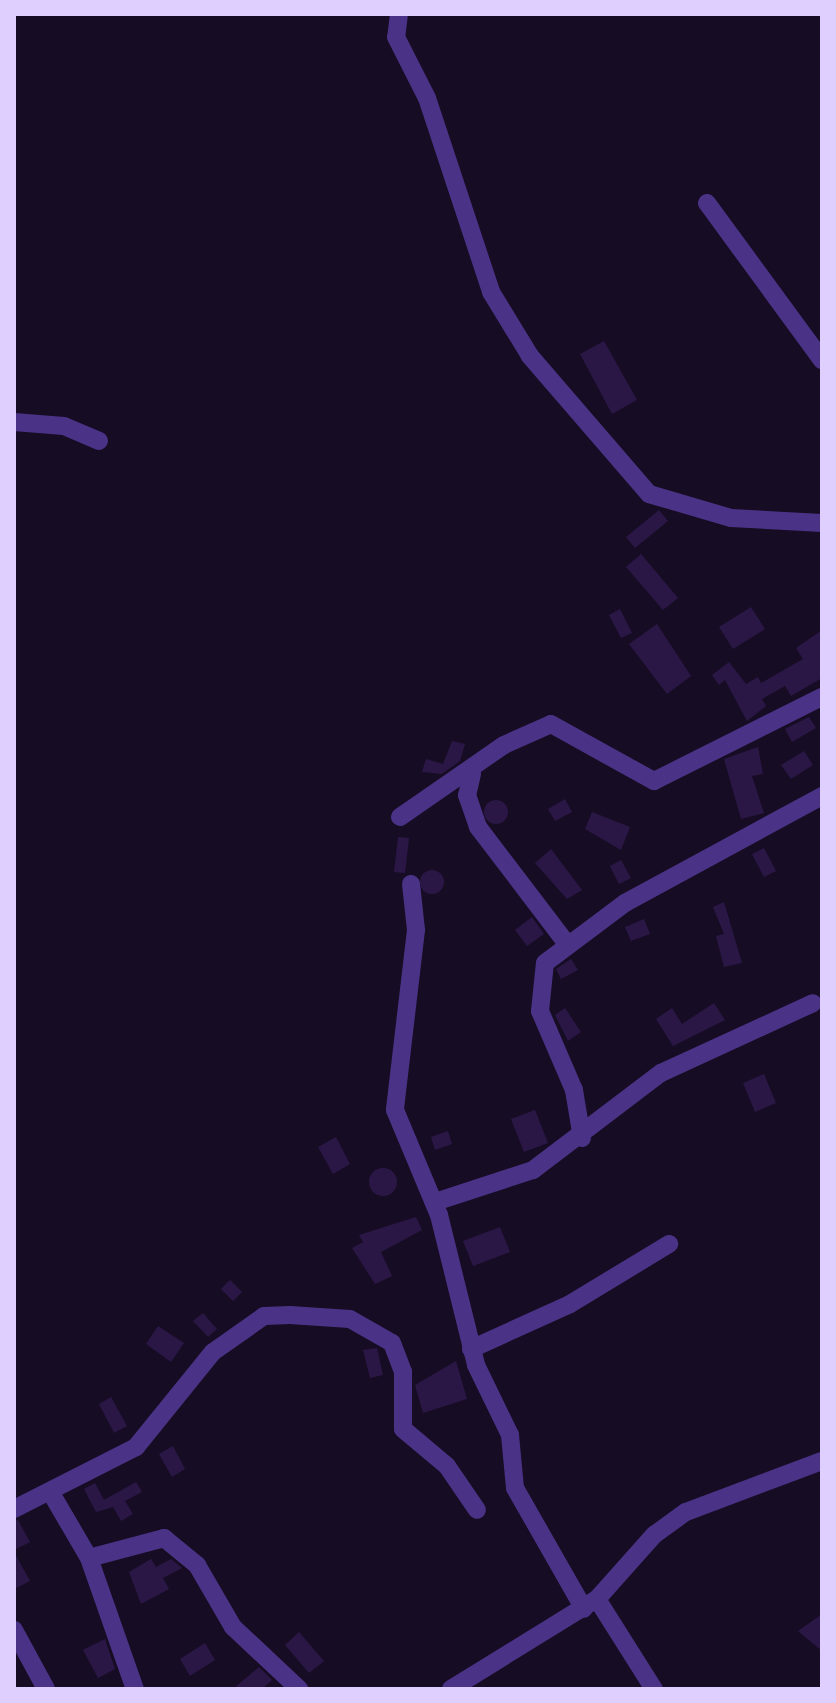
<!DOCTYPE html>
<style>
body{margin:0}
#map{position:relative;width:836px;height:1703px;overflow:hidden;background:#160c24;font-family:"Exo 2",sans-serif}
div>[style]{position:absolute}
.building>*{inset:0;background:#2b1746}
.round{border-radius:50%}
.minor>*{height:18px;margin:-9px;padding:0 9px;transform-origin:9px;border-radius:9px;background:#4a3386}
span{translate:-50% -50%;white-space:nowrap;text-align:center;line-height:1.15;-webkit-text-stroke:7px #160c24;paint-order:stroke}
.frame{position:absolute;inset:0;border:16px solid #dfcfff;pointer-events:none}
</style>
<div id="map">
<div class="building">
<i style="clip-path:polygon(604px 341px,637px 400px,612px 414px,580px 354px)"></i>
<i style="clip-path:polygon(659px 510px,668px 521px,635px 548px,626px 537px)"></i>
<i style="clip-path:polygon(641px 554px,678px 598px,663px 610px,626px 567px)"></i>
<i style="clip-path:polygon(751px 607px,765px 629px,733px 649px,719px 627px)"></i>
<i style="clip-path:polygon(620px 609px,632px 633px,621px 638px,609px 615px)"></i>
<i style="clip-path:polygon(657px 624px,691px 676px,667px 694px,629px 644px)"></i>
<i style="clip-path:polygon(822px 630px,822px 678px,791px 696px,785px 686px,762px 699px,766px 706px,747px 721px,725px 680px,719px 685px,712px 675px,729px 662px,746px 684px,758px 677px,761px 683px,803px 659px,796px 648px)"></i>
<i style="clip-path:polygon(809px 717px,816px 728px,792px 742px,785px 729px)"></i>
<i style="clip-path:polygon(452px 741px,465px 744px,460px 761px,442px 774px,422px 772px,426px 759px,443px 764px)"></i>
<i style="clip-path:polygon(758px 747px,763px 774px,752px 776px,764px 813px,741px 819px,724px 759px)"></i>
<i style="clip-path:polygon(804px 751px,813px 765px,791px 779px,781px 765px)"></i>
<i style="clip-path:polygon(565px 799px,572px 812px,555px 821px,548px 809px)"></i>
<i class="round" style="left:484px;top:800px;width:24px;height:24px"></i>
<i style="clip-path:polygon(592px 812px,630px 827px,621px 850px,585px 829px)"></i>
<i style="clip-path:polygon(398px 837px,409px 838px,405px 873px,394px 872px)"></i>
<i style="clip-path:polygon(764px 848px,776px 871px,764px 877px,752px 854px)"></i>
<i style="clip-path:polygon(551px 849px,582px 890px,567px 899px,535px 863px)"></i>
<i style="clip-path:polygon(621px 860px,631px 878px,619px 884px,610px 866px)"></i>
<i class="round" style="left:420px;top:870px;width:24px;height:24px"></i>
<i style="clip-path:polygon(724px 902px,742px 963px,724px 967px,716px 936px,724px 934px,713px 907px)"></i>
<i style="clip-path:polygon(532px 917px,544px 934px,527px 946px,515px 930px)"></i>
<i style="clip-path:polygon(644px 919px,650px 934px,631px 941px,625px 927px)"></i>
<i style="clip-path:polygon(571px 959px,578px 970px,561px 979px,556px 969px)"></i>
<i style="clip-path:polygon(714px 1003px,725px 1020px,673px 1046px,656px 1019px,672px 1008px,682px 1024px)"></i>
<i style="clip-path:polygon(565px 1008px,581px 1032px,568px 1041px,555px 1015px)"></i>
<i style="clip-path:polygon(764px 1074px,776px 1103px,755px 1112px,743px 1083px)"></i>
<i style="clip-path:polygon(535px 1110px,548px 1143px,524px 1152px,511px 1119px)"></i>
<i style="clip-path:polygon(448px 1131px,452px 1144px,435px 1150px,431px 1137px)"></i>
<i style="clip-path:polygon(336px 1137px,350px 1164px,333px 1174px,318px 1147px)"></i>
<i class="round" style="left:369px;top:1168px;width:28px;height:28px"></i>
<i style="clip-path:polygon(416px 1217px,422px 1230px,381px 1252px,392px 1276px,375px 1284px,352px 1248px,363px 1242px,359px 1235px)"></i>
<i style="clip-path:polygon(500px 1227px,510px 1252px,473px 1266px,463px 1241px)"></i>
<i style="clip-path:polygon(230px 1280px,242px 1292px,233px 1301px,221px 1289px)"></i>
<i style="clip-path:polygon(203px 1313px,217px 1329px,208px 1337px,193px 1321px)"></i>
<i style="clip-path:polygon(158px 1326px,184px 1343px,171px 1362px,146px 1344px)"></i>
<i style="clip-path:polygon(377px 1348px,383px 1375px,370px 1378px,363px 1350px)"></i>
<i style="clip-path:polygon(456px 1361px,467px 1399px,423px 1413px,415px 1385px)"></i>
<i style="clip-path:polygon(111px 1397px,127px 1426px,114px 1433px,99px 1404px)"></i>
<i style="clip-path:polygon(173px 1446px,185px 1469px,172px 1477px,159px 1454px)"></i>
<i style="clip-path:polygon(136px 1482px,142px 1492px,125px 1501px,133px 1514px,121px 1521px,113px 1507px,96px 1512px,84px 1489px,95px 1483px,104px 1500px)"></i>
<i style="clip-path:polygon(18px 1520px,30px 1542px,14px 1550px,14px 1521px)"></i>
<i style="clip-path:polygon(14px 1552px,30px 1581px,14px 1589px)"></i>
<i style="clip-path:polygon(151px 1559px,156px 1567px,171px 1559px,182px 1568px,163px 1578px,169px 1589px,141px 1604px,129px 1572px)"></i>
<i style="clip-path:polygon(822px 1614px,822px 1651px,798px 1631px)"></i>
<i style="clip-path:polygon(299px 1632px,324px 1661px,309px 1673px,285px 1645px)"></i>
<i style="clip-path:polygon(105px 1639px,115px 1669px,98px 1678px,83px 1650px)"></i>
<i style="clip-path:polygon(205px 1643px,215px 1660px,190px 1676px,180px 1659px)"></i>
<i style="clip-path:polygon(259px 1667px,272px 1680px,262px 1689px,233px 1689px)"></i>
</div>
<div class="minor">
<i style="left:399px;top:14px;width:23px;rotate:97deg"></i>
<i style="left:396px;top:37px;width:68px;rotate:63.1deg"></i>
<i style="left:427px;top:98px;width:204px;rotate:71.7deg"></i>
<i style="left:491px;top:292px;width:75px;rotate:58.6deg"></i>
<i style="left:530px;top:356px;width:182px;rotate:49.2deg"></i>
<i style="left:649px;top:494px;width:85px;rotate:16.3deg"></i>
<i style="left:731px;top:518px;width:91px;rotate:3.1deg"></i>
<i style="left:707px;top:203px;width:195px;rotate:53.8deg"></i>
<i style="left:14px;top:422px;width:50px;rotate:4.6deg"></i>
<i style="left:64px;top:426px;width:38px;rotate:23deg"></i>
<i style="left:472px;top:774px;width:22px;rotate:103deg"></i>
<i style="left:467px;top:795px;width:34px;rotate:71deg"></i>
<i style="left:478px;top:827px;width:147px;rotate:52.7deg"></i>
<i style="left:400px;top:817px;width:126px;rotate:-34.7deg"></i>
<i style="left:504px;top:745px;width:51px;rotate:-24.1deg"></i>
<i style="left:551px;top:724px;width:118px;rotate:29deg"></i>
<i style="left:654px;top:781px;width:188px;rotate:-26.6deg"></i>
<i style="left:411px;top:884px;width:46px;rotate:83.8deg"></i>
<i style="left:416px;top:930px;width:181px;rotate:96.7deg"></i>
<i style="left:395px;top:1110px;width:114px;rotate:67.3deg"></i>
<i style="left:439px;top:1215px;width:154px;rotate:76.1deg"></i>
<i style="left:476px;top:1365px;width:78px;rotate:64.1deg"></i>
<i style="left:510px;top:1435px;width:53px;rotate:84.6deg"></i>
<i style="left:515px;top:1488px;width:139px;rotate:60.3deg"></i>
<i style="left:582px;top:1138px;width:49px;rotate:-99.5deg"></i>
<i style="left:574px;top:1090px;width:86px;rotate:-113.3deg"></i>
<i style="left:540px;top:1011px;width:48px;rotate:-84.1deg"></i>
<i style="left:545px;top:963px;width:100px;rotate:-36.9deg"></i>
<i style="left:625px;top:903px;width:224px;rotate:-28.5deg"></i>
<i style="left:435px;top:1202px;width:103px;rotate:-18.1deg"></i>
<i style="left:533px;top:1170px;width:161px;rotate:-37.2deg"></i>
<i style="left:661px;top:1073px;width:167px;rotate:-24.7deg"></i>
<i style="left:471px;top:1349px;width:109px;rotate:-24.4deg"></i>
<i style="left:570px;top:1304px;width:116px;rotate:-31.2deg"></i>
<i style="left:51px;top:1493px;width:75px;rotate:59.7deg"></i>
<i style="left:89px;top:1558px;width:139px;rotate:70.7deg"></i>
<i style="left:14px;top:1509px;width:137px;rotate:-26.9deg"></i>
<i style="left:136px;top:1447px;width:122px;rotate:-51deg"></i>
<i style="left:213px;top:1352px;width:62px;rotate:-35.2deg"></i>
<i style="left:264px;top:1316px;width:26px;rotate:-2deg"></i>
<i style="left:290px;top:1315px;width:60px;rotate:3.8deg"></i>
<i style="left:350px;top:1319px;width:48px;rotate:29.7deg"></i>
<i style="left:392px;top:1343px;width:31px;rotate:69deg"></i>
<i style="left:403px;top:1372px;width:57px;rotate:90deg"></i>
<i style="left:403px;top:1429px;width:57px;rotate:40.1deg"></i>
<i style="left:447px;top:1466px;width:53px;rotate:55.7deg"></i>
<i style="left:89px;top:1558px;width:78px;rotate:-14.9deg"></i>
<i style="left:164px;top:1538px;width:43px;rotate:39.3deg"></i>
<i style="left:197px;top:1565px;width:72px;rotate:59.9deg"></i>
<i style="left:233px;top:1627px;width:91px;rotate:43.2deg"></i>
<i style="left:597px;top:1599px;width:107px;rotate:57.7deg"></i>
<i style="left:14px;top:1630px;width:67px;rotate:61.5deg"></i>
<i style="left:451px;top:1689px;width:172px;rotate:-31.7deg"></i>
<i style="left:597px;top:1599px;width:86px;rotate:-48.3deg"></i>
<i style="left:654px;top:1535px;width:39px;rotate:-36deg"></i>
<i style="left:686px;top:1512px;width:145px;rotate:-20.6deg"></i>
</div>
<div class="frame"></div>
</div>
